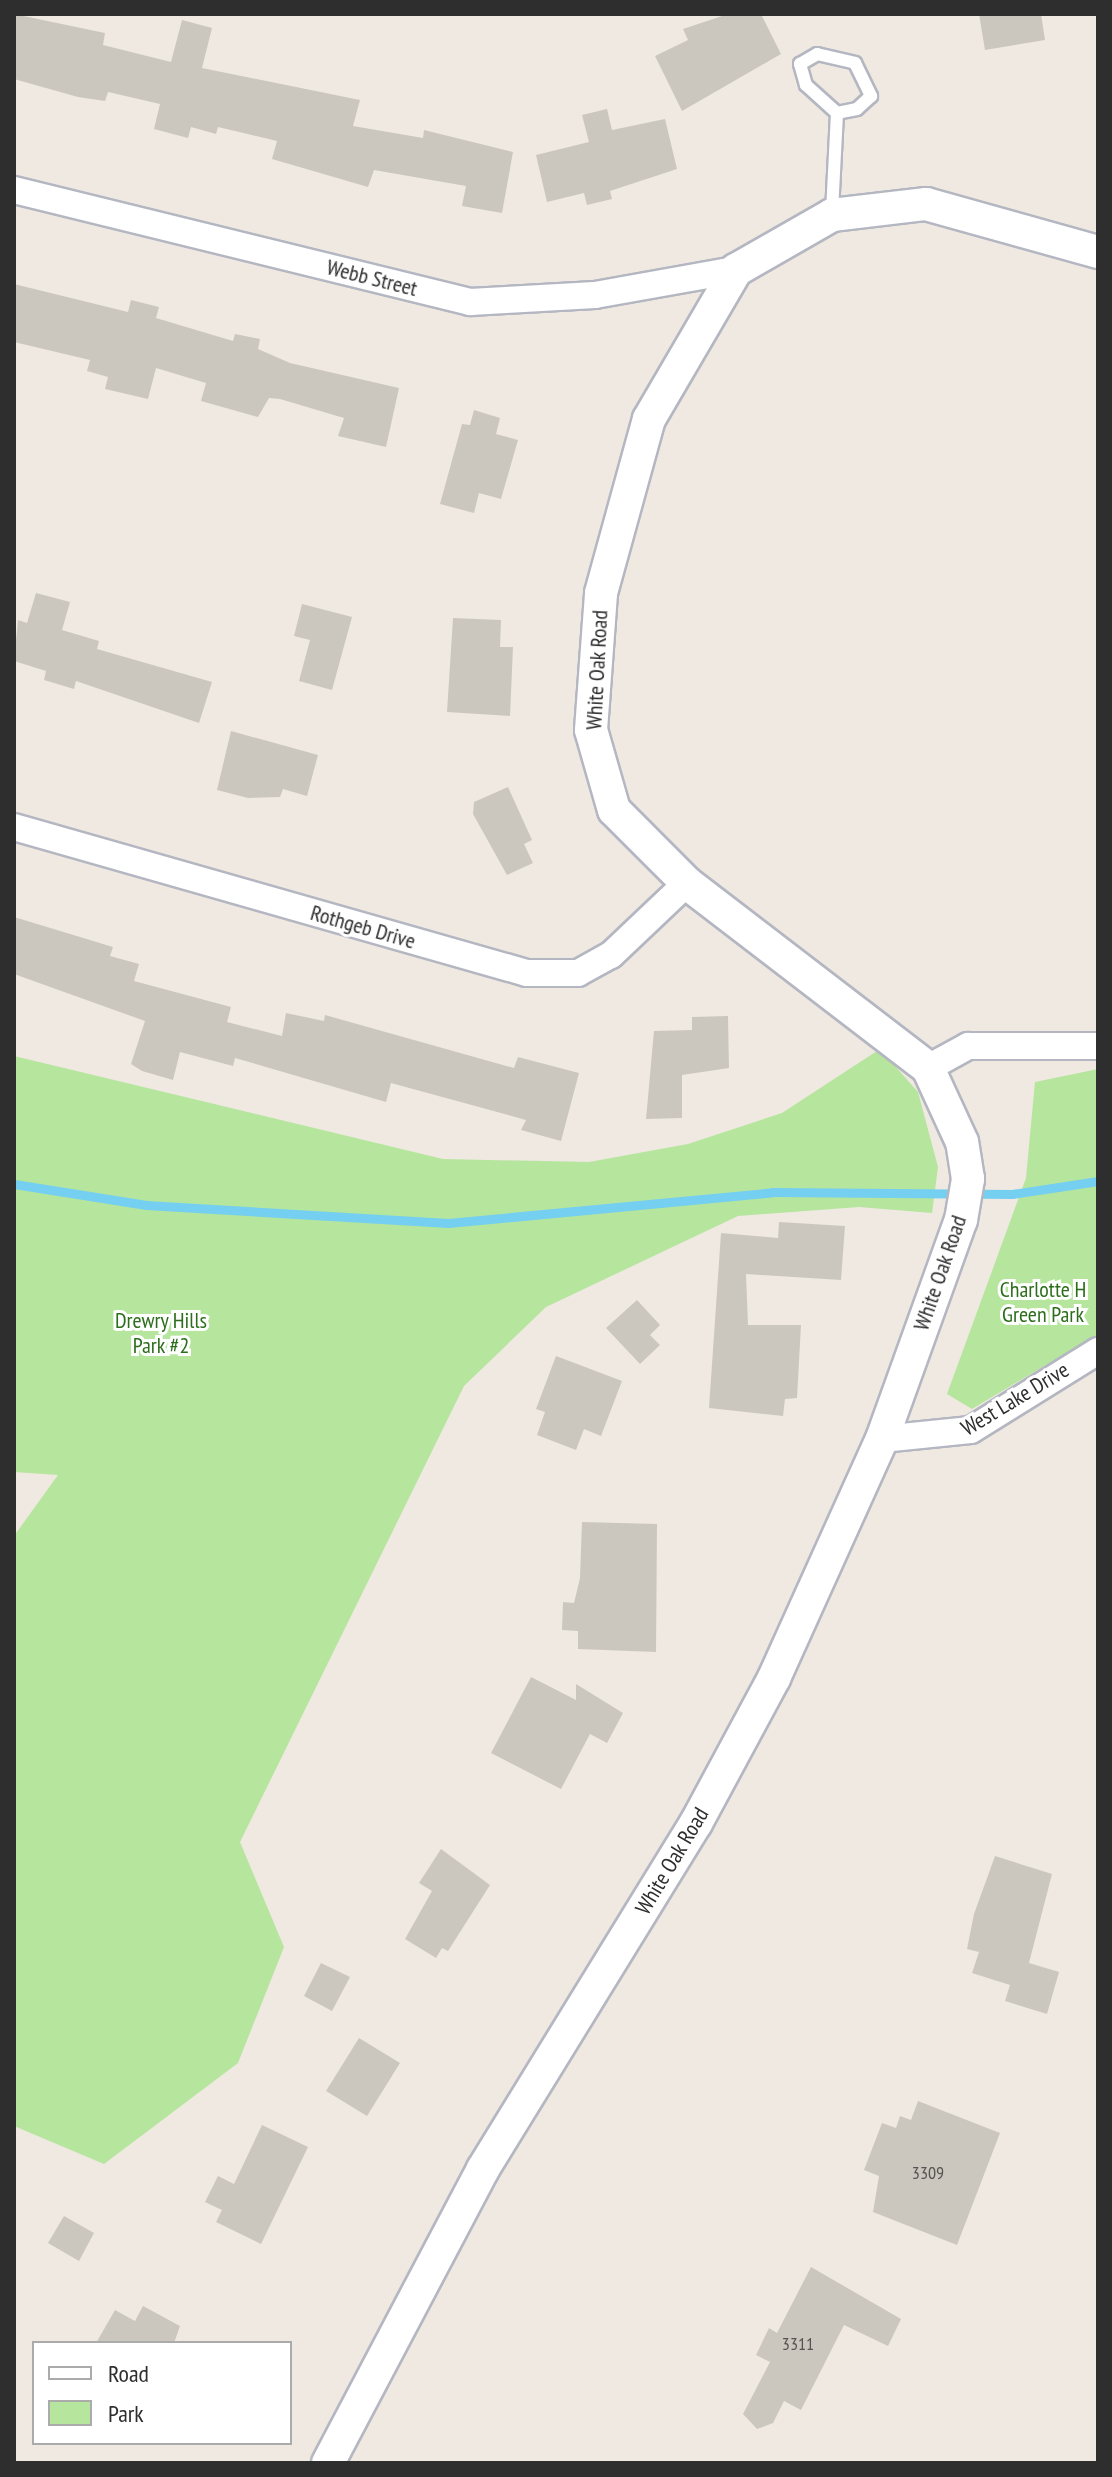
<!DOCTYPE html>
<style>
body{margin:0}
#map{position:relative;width:1112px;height:2477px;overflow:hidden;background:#efe9e1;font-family:"PT Sans Narrow",sans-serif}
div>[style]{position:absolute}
.green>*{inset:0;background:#b6e59e}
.stream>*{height:9px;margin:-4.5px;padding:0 4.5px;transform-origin:4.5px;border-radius:4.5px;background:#75cff0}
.building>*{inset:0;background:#cbc7bf}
.roads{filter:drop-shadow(2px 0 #b4b7c1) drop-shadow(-2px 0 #b4b7c1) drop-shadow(0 2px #b4b7c1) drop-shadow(0 -2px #b4b7c1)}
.service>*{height:12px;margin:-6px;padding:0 6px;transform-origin:6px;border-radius:6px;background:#fff}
.minor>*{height:26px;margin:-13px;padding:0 13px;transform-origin:13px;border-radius:13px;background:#fff}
.tertiary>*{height:32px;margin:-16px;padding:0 16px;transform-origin:16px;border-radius:16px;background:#fff}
span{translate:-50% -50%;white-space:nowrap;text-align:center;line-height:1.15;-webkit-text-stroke:6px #fff;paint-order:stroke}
.number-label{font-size:18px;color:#555452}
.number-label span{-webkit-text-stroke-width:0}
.street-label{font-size:22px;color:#2e2e2e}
.park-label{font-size:22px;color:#2c6e1b}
.frame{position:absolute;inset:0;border:16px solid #2e2e2e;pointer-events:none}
.legend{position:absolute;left:32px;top:2341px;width:260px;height:104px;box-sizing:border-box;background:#fff;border:2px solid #ababab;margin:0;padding:10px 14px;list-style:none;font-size:24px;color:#2e2e2e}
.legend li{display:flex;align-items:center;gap:16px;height:40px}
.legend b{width:40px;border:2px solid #ababab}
</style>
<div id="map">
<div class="green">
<i style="clip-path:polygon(880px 1049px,918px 1092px,938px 1167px,932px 1213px,859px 1207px,738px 1216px,546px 1307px,464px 1386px,240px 1842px,284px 1947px,238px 2063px,104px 2164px,14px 2126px,14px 1536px,58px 1475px,14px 1472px,14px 1056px,443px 1159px,589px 1162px,688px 1144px,782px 1113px)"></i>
<i style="clip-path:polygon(1098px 1069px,1098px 1334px,972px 1409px,947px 1394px,1026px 1178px,1035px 1082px)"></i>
</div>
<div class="stream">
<i style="left:14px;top:1184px;width:134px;rotate:9deg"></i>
<i style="left:146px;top:1205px;width:303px;rotate:3.4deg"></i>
<i style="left:448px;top:1223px;width:326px;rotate:-5.4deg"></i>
<i style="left:773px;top:1192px;width:239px;rotate:0.5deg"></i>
<i style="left:1012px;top:1194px;width:87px;rotate:-8.6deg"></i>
</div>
<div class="building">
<i style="clip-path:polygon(14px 14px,105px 33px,103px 45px,171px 62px,182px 20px,212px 28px,202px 68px,360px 100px,353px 126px,423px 138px,424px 130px,513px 152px,502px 213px,462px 206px,466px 186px,374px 170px,368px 187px,272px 159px,277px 141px,218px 127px,216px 134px,191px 127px,188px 138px,154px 129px,160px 104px,108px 92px,105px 101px,78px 97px,14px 79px)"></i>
<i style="clip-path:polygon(728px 14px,761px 14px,781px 54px,682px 111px,655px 56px,688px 40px,683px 29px)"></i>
<i style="clip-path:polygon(979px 14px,1041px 14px,1045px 40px,985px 50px)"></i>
<i style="clip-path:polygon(607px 109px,612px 130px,665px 119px,677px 169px,610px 191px,612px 199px,587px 205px,584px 193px,547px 202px,536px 155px,589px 142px,582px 115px)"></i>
<i style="clip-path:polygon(14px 284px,128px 312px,131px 300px,159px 307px,156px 318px,233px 341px,235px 334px,260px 339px,258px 349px,290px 363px,399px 388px,386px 447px,338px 436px,344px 418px,280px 399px,269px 398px,258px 417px,201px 401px,206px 383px,156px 368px,148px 399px,105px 389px,108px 377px,87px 371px,90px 360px,14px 342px)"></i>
<i style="clip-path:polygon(474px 410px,500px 418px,496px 434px,518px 440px,501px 499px,479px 493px,474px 513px,440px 504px,462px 424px,470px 425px)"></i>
<i style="clip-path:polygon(36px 593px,70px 602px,62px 630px,99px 641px,97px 649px,212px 682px,199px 723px,76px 681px,74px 689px,44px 680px,46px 671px,14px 661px,18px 620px,27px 623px)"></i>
<i style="clip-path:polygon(302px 604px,352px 617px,332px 690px,299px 681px,310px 640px,294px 636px)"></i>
<i style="clip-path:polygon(453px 618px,501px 620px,500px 647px,513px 647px,510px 716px,447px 712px)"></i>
<i style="clip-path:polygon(231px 731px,318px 755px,307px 796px,283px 789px,280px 797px,248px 798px,217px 790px)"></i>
<i style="clip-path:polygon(508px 787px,532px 840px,524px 844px,533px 863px,507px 875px,473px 814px,474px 802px)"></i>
<i style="clip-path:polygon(14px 917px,113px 947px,110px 956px,139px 964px,134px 981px,231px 1007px,227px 1022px,282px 1036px,286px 1013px,324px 1021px,325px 1015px,514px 1068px,518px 1057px,579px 1073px,561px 1141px,521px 1130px,526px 1120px,391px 1083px,386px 1102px,235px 1058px,233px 1066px,180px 1052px,173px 1080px,142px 1071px,131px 1064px,145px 1021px,14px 974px)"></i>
<i style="clip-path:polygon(728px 1016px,729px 1068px,682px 1075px,682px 1118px,646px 1119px,654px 1031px,692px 1030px,692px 1017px)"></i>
<i style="clip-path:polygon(779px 1222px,845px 1226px,841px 1280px,746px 1274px,748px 1325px,801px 1325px,797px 1398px,785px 1399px,783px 1416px,709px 1408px,721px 1233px,778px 1238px)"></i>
<i style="clip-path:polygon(637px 1300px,660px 1325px,650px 1335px,660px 1345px,640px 1364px,606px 1328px)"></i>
<i style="clip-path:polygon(556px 1356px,622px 1381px,601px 1436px,584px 1429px,576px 1450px,537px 1435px,545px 1412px,536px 1409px)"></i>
<i style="clip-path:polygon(582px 1522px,657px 1524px,656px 1652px,578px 1649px,578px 1631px,562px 1630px,563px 1602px,574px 1603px,580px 1578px)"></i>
<i style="clip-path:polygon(531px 1677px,576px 1700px,576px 1684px,623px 1713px,607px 1743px,590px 1734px,561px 1789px,491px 1753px)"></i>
<i style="clip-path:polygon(441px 1849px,490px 1885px,448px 1951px,442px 1948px,436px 1958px,405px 1939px,432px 1891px,419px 1883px)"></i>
<i style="clip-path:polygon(995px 1856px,1052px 1874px,1029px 1963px,1059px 1972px,1047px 2014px,1005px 2001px,1010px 1985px,972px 1973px,979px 1952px,967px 1949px,974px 1914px)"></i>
<i style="clip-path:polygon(321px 1963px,350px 1977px,332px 2011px,304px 1996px)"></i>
<i style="clip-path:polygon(359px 2038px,400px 2063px,367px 2116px,326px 2091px)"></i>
<i style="clip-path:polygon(918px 2101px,1000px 2133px,957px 2245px,873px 2212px,879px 2176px,864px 2170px,882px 2123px,896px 2128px,900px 2116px,911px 2120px)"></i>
<i style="clip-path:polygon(262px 2125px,308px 2147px,261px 2244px,216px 2222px,222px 2210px,205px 2202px,218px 2176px,234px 2184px)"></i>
<i style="clip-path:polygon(64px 2216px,94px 2233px,79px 2261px,48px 2243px)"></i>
<i style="clip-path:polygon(811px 2267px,901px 2319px,888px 2346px,844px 2325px,801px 2410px,784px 2401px,773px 2423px,757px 2429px,743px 2414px,770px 2362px,756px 2355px,769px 2328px,777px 2333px)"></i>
<i style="clip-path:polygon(143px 2306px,180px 2326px,174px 2343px,96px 2343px,115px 2310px,135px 2321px)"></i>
</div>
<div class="roads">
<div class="service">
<i style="left:832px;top:212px;width:99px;rotate:-87.1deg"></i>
<i style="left:837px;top:113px;width:42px;rotate:-137.9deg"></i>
<i style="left:806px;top:85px;width:22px;rotate:-106deg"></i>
<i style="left:800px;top:64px;width:20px;rotate:-30deg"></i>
<i style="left:817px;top:54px;width:39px;rotate:13deg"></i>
<i style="left:855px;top:63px;width:37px;rotate:64deg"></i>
<i style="left:871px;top:96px;width:19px;rotate:137deg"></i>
<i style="left:857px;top:109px;width:20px;rotate:169deg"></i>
</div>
<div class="minor">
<i style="left:14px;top:190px;width:470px;rotate:13.8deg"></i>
<i style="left:470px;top:302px;width:125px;rotate:-3.2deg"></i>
<i style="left:595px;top:295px;width:143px;rotate:-10.1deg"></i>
<i style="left:14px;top:827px;width:533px;rotate:15.89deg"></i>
<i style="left:527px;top:973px;width:51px"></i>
<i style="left:578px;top:973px;width:38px;rotate:-29deg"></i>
<i style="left:611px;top:955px;width:105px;rotate:-43.5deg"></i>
<i style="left:928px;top:1068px;width:46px;rotate:-28.8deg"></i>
<i style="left:968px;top:1046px;width:130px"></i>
<i style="left:882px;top:1439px;width:89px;rotate:-5.8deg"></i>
<i style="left:971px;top:1430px;width:150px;rotate:-31.9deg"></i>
</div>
<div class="tertiary">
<i style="left:328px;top:2463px;width:332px;rotate:-62.2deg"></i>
<i style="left:483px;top:2169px;width:406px;rotate:-58.4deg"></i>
<i style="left:696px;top:1823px;width:165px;rotate:-61.7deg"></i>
<i style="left:774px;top:1678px;width:262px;rotate:-65.7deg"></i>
<i style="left:882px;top:1439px;width:233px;rotate:-70.2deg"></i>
<i style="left:961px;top:1220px;width:42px;rotate:-80.3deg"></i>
<i style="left:968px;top:1179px;width:37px;rotate:-99deg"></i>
<i style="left:962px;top:1142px;width:81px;rotate:-114.7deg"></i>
<i style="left:928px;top:1068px;width:304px;rotate:-142.5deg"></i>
<i style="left:687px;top:883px;width:103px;rotate:-135deg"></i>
<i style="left:614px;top:810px;width:83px;rotate:-106deg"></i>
<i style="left:591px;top:730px;width:137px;rotate:-85.8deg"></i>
<i style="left:601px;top:593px;width:180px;rotate:-74.6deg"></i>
<i style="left:649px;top:419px;width:173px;rotate:-59.7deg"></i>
<i style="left:736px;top:270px;width:111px;rotate:-29.8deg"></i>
<i style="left:832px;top:215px;width:95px;rotate:-6.7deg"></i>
<i style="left:926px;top:204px;width:179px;rotate:15.6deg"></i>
</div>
</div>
<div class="number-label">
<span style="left:928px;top:2173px">3309</span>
<span style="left:798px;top:2344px">3311</span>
</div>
<div class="street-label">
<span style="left:372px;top:278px;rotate:14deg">Webb Street</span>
<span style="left:597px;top:670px;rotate:-87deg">White Oak Road</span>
<span style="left:363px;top:927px;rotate:16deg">Rothgeb Drive</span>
<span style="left:940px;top:1273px;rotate:-71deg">White Oak Road</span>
<span style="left:1015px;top:1399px;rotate:-31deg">West Lake Drive</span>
<span style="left:672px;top:1861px;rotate:-59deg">White Oak Road</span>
</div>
<div class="park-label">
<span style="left:1043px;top:1302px">Charlotte H<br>Green Park</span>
<span style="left:161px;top:1333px">Drewry Hills<br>Park #2</span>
</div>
<div class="frame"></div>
<ul class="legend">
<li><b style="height:10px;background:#fff"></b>Road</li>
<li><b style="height:22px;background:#b6e59e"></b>Park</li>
</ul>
</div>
